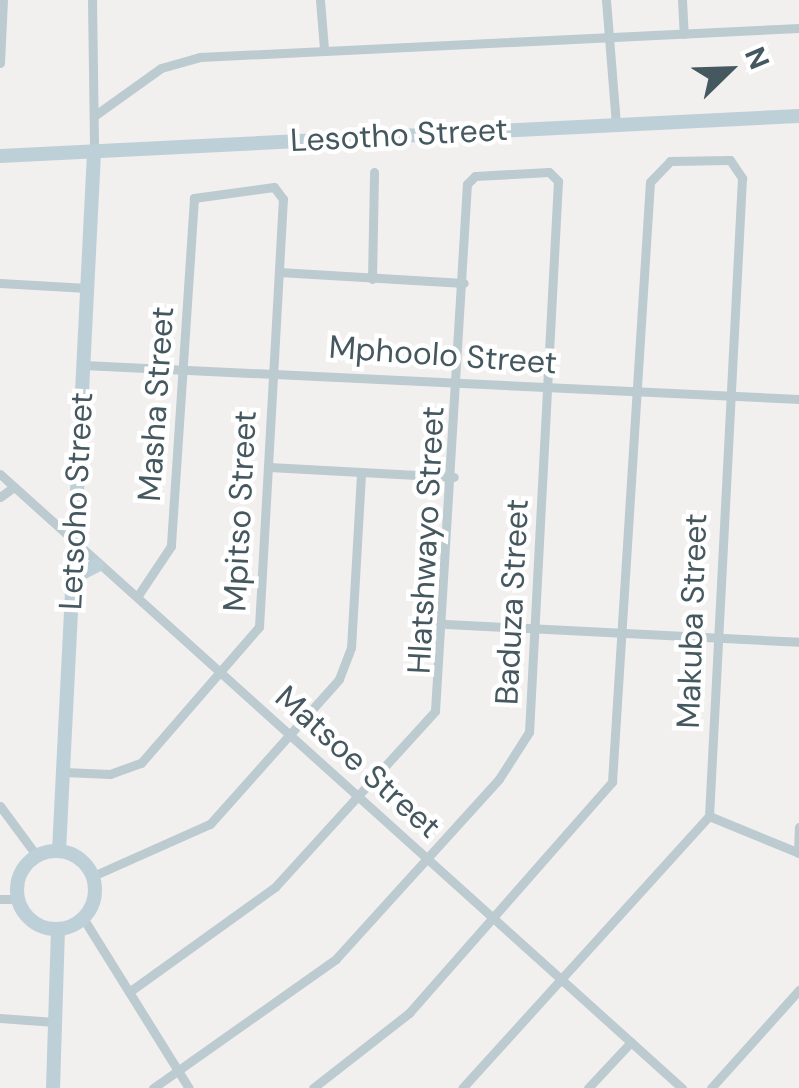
<!DOCTYPE html>
<style>
body{margin:0}
#map{position:relative;width:799px;height:1088px;overflow:hidden;background:#f2efef;font-family:"DM Sans",sans-serif}
div>[style]{position:absolute}
.street>*{height:9px;margin:-4.5px;padding:0 4.5px;transform-origin:4.5px;border-radius:4.5px;background:#bbcbd0}
.secondary>*{height:14px;margin:-7px;padding:0 7px;transform-origin:7px;border-radius:7px;background:#bdd0d8}
.secondary>.ring{margin:-7px;padding:0;box-sizing:content-box;background:none;border:14px solid #bdd0d8;border-radius:50%}
span{translate:-50% -50%;white-space:nowrap;text-align:center;line-height:1.15;-webkit-text-stroke:9px #fff;paint-order:stroke}
.street-label{font-size:32px;color:#45585f}
.north{position:absolute;left:679px;top:20px;width:100px;height:100px;-webkit-text-stroke:8px #fff;paint-order:stroke;rotate:67deg;font-size:28px;font-weight:700;line-height:40px;text-align:center;color:#45585f}
.north::after{content:'';display:block;margin:auto;width:35px;height:45px;background:#45585f;clip-path:polygon(50% 0,100% 100%,50% 72%,0 100%)}
</style>
<div id="map">
<div class="street">
<i style="left:92px;top:0;width:152px;rotate:89.2deg"></i>
<i style="left:320px;top:0;width:49px;rotate:85.3deg"></i>
<i style="left:606px;top:0;width:123px;rotate:85.4deg"></i>
<i style="left:682px;top:0;width:34px;rotate:87deg"></i>
<i style="left:0;top:63px;width:63px;rotate:-87.3deg"></i>
<i style="left:94px;top:116px;width:82px;rotate:-35.6deg"></i>
<i style="left:161px;top:68px;width:41px;rotate:-15.8deg"></i>
<i style="left:200px;top:57px;width:600px;rotate:-2.77deg"></i>
<i style="left:279px;top:272px;width:185px;rotate:3.4deg"></i>
<i style="left:372px;top:279px;width:107px;rotate:-88.9deg"></i>
<i style="left:0;top:283px;width:87px;rotate:3.3deg"></i>
<i style="left:83px;top:365px;width:717px;rotate:2.72deg"></i>
<i style="left:269px;top:467px;width:185px;rotate:3.1deg"></i>
<i style="left:0;top:474px;width:918px;rotate:42deg"></i>
<i style="left:0;top:497px;width:17px;rotate:-36deg"></i>
<i style="left:446px;top:624px;width:353px;rotate:2.9deg"></i>
<i style="left:64px;top:772px;width:46px;rotate:2.5deg"></i>
<i style="left:110px;top:774px;width:33px;rotate:-20deg"></i>
<i style="left:141px;top:763px;width:180px;rotate:-49.1deg"></i>
<i style="left:259px;top:627px;width:429px;rotate:-86.8deg"></i>
<i style="left:283px;top:199px;width:15px;rotate:-127deg"></i>
<i style="left:274px;top:187px;width:81px;rotate:172.2deg"></i>
<i style="left:194px;top:198px;width:349px;rotate:93.8deg"></i>
<i style="left:171px;top:546px;width:61px;rotate:123.7deg"></i>
<i style="left:0;top:806px;width:62px;rotate:53.5deg"></i>
<i style="left:709px;top:816px;width:97px;rotate:22.3deg"></i>
<i style="left:798px;top:853px;width:26px;rotate:-88deg"></i>
<i style="left:93px;top:876px;width:128px;rotate:-24deg"></i>
<i style="left:210px;top:824px;width:194px;rotate:-48.3deg"></i>
<i style="left:339px;top:679px;width:33px;rotate:-69deg"></i>
<i style="left:351px;top:648px;width:176px;rotate:-86.7deg"></i>
<i style="left:0;top:899px;width:19px"></i>
<i style="left:83px;top:918px;width:200px;rotate:58.1deg"></i>
<i style="left:129px;top:992px;width:180px;rotate:-35.7deg"></i>
<i style="left:275px;top:887px;width:238px;rotate:-47.7deg"></i>
<i style="left:435px;top:711px;width:528px;rotate:-86.53deg"></i>
<i style="left:467px;top:184px;width:11px;rotate:-45deg"></i>
<i style="left:475px;top:176px;width:74px;rotate:-3.1deg"></i>
<i style="left:549px;top:172px;width:13px;rotate:45deg"></i>
<i style="left:558px;top:181px;width:552px;rotate:93.01deg"></i>
<i style="left:529px;top:732px;width:56px;rotate:122.6deg"></i>
<i style="left:499px;top:779px;width:243px;rotate:132.2deg"></i>
<i style="left:336px;top:959px;width:224px;rotate:144.8deg"></i>
<i style="left:0;top:1018px;width:55px;rotate:4.2deg"></i>
<i style="left:313px;top:1088px;width:122px;rotate:-38deg"></i>
<i style="left:409px;top:1013px;width:308px;rotate:-48.7deg"></i>
<i style="left:612px;top:782px;width:601px;rotate:-86.38deg"></i>
<i style="left:650px;top:182px;width:29px;rotate:-46deg"></i>
<i style="left:670px;top:161px;width:60px;rotate:-1deg"></i>
<i style="left:730px;top:160px;width:22px;rotate:56deg"></i>
<i style="left:742px;top:178px;width:639px;rotate:92.96deg"></i>
<i style="left:709px;top:816px;width:367px;rotate:132.2deg"></i>
<i style="left:588px;top:1088px;width:63px;rotate:-46.9deg"></i>
<i style="left:711px;top:1088px;width:132px;rotate:-48.1deg"></i>
</div>
<div class="secondary">
<i style="left:0;top:156px;width:800px;rotate:-2.87deg"></i>
<i style="left:72px;top:578px;width:28px;rotate:-27deg"></i>
<i style="left:59px;top:851px;width:700px;rotate:-87.13deg"></i>
<i class="ring" style="left:17px;top:851px;width:64px;height:64px"></i>
<i style="left:53px;top:1088px;width:159px;rotate:-88.2deg"></i>
</div>
<div class="street-label">
<span style="left:399px;top:135px;rotate:-3deg">Lesotho Street</span>
<span style="left:443px;top:355px;rotate:4deg">Mphoolo Street</span>
<span style="left:156px;top:404px;rotate:-86deg">Masha Street</span>
<span style="left:76px;top:501px;rotate:-87deg">Letsoho Street</span>
<span style="left:240px;top:511px;rotate:-87deg">Mpitso Street</span>
<span style="left:426px;top:540px;rotate:-87deg">Hlatshwayo Street</span>
<span style="left:512px;top:602px;rotate:-87deg">Baduza Street</span>
<span style="left:692px;top:621px;rotate:-88deg">Makuba Street</span>
<span style="left:358px;top:762px;rotate:42deg">Matsoe Street</span>
</div>
<div class="north">N</div>
</div>
